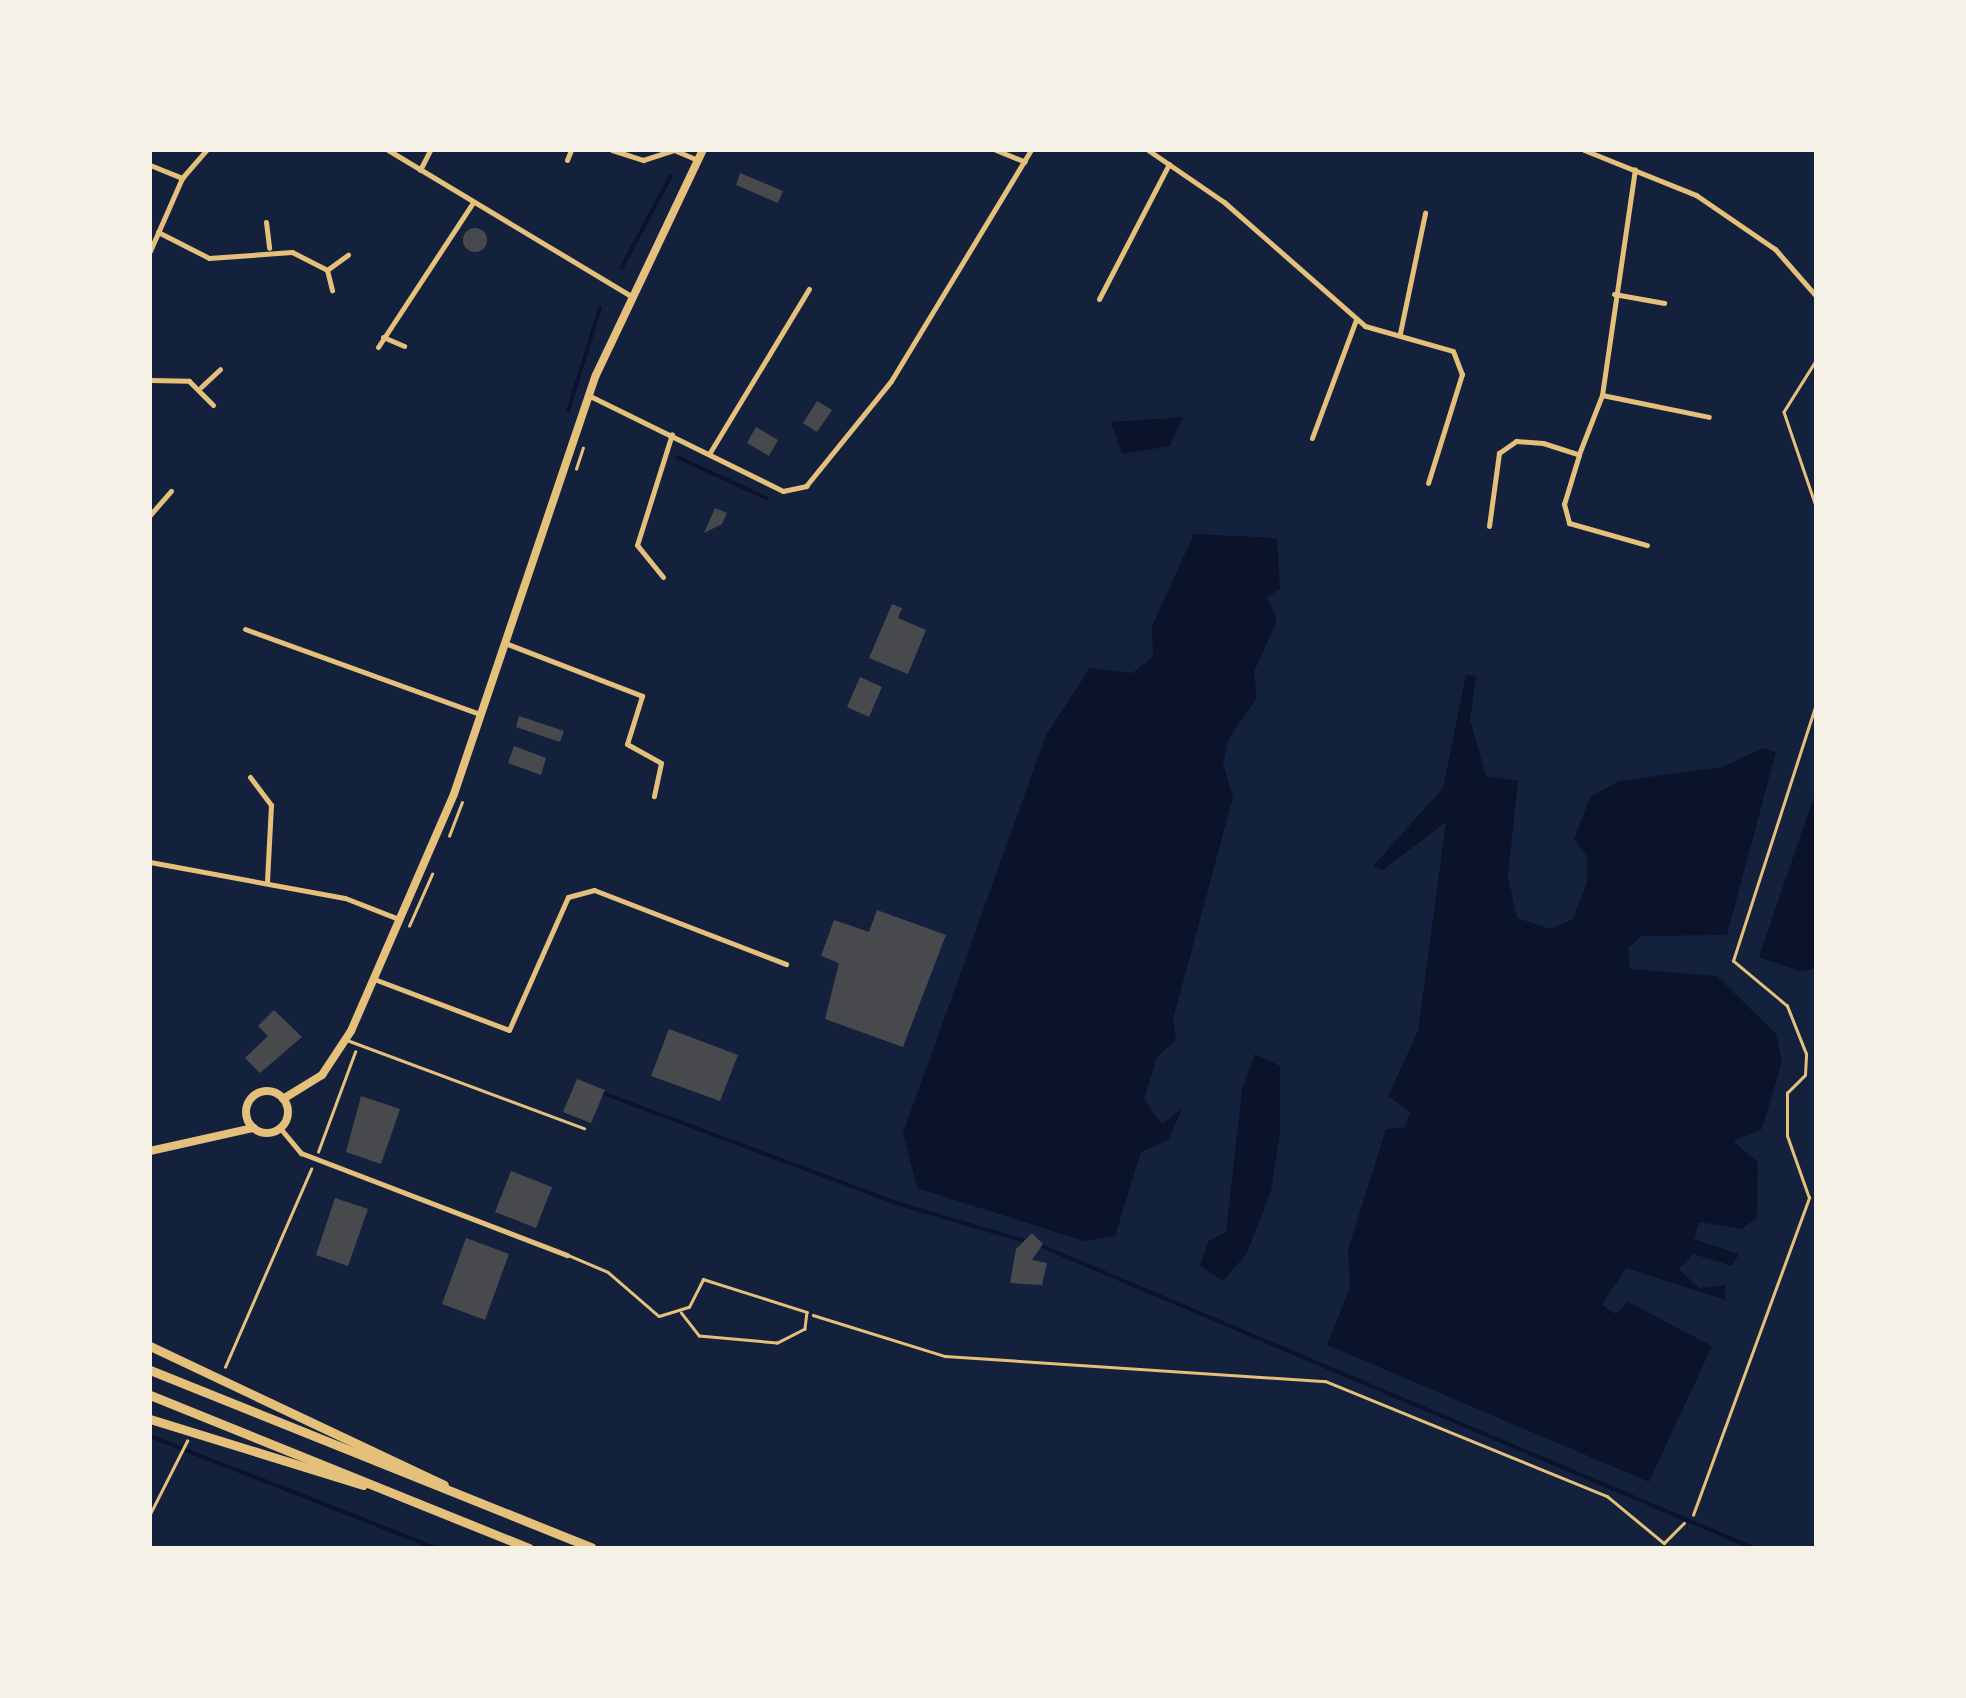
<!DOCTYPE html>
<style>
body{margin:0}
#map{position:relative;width:1966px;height:1698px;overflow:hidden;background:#14213d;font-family:"Work Sans",sans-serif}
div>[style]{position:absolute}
.water>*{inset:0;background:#0b132b}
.stream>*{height:4px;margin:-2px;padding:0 2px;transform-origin:2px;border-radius:2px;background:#0b132b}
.building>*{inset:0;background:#48494c}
.round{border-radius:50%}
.path>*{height:2.5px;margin:-1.25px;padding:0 1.25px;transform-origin:1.25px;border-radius:1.25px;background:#e5c07b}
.service>*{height:2.5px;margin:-1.25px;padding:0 1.25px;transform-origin:1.25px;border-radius:1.25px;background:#e5c07b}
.minor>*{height:5px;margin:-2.5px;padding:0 2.5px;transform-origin:2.5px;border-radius:2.5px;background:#e5c07b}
.tertiary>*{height:8px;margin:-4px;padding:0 4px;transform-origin:4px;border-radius:4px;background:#e5c07b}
.tertiary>.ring{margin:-4px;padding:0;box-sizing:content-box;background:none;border:8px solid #e5c07b;border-radius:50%}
.trunk>*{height:9px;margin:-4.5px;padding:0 4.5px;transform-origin:4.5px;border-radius:4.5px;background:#e5c07b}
span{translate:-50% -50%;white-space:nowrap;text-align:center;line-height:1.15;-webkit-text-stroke:10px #f6f1e7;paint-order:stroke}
.frame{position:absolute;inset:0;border:152px solid #f6f1e7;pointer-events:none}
</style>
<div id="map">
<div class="water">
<i style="clip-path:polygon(1183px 417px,1170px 446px,1122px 454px,1111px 422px)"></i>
<i style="clip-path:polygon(1194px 534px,1277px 538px,1280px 589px,1267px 597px,1277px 620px,1254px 672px,1257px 698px,1229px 738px,1223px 764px,1233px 797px,1173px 1020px,1176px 1040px,1157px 1057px,1144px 1099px,1162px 1124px,1183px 1107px,1168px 1140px,1141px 1152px,1115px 1236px,1084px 1241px,917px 1188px,903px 1133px,1046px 735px,1090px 668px,1132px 673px,1153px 657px,1152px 626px)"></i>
<i style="clip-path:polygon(1466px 675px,1476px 676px,1470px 720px,1486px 776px,1518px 781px,1508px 877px,1517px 918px,1551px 929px,1573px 919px,1587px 882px,1587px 857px,1574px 839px,1590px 797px,1619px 781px,1723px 767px,1762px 748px,1776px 752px,1727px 935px,1642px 936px,1628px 948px,1630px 969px,1717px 976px,1776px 1034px,1782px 1062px,1762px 1129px,1733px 1141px,1758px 1162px,1757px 1217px,1742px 1229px,1699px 1222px,1694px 1239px,1739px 1254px,1732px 1266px,1693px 1254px,1679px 1269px,1699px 1288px,1725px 1285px,1725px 1300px,1626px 1268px,1602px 1305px,1616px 1314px,1628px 1302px,1712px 1346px,1649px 1482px,1327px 1345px,1350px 1288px,1348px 1250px,1386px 1129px,1405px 1127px,1410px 1112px,1388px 1096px,1418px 1031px,1446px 822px,1383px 870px,1373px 866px,1443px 788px)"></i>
<i style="clip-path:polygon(1816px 790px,1816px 969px,1799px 971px,1759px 957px)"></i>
<i style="clip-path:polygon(1255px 1054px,1280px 1066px,1280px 1133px,1271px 1191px,1247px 1253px,1223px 1281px,1200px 1266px,1208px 1241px,1226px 1232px,1242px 1089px)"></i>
</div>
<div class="stream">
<i style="left:622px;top:267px;width:103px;rotate:-61.7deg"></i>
<i style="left:568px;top:411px;width:108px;rotate:-72.7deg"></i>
<i style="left:677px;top:457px;width:98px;rotate:24.7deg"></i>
<i style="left:605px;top:1094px;width:314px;rotate:20.5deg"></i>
<i style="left:899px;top:1204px;width:131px;rotate:16.4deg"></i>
<i style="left:1039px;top:1245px;width:776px;rotate:22.99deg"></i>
<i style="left:150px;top:1436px;width:307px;rotate:21.4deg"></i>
</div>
<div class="building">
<i style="clip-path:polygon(740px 173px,783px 191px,778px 203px,736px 185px)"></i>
<i class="round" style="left:463px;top:228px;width:24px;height:24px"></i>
<i style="clip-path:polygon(817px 401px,832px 410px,817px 432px,803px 423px)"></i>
<i style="clip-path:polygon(756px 427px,778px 440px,769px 456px,747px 443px)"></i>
<i style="clip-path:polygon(715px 508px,727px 513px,722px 524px,704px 533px)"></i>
<i style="clip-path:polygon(892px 604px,902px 608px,898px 618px,926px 630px,908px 674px,869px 658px)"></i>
<i style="clip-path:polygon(860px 677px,882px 687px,869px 717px,847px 707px)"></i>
<i style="clip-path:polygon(519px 716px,564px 731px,560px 742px,516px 727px)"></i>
<i style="clip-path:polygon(514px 746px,546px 758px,541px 775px,508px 763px)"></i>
<i style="clip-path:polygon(877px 910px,946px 935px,903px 1047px,825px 1019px,839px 963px,821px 956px,834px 920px,869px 932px)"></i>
<i style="clip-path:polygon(274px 1010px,302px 1037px,260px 1073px,245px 1058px,268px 1036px,258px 1026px)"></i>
<i style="clip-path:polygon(669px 1029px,738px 1055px,720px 1101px,651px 1076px)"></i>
<i style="clip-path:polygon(577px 1079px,605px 1090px,591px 1123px,563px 1112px)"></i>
<i style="clip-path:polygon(361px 1096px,400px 1109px,381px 1164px,346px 1152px)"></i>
<i style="clip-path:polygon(511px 1171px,552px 1187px,536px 1228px,495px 1212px)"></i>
<i style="clip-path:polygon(335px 1198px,368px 1209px,348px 1266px,316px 1255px)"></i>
<i style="clip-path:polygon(1032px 1233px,1043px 1244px,1032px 1260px,1047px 1263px,1042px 1285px,1010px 1283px,1016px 1249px)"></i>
<i style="clip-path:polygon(466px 1238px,509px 1254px,485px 1320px,442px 1304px)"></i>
</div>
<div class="path">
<i style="left:1816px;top:361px;width:60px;rotate:122.1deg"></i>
<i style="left:1784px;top:412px;width:99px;rotate:71.2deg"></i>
<i style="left:576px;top:469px;width:22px;rotate:-72deg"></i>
<i style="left:1816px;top:573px;width:72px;rotate:90deg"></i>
<i style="left:449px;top:836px;width:36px;rotate:-69deg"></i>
<i style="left:409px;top:926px;width:57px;rotate:-66.1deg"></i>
<i style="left:318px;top:1152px;width:107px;rotate:-69.7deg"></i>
<i style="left:813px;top:1315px;width:138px;rotate:17.3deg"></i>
<i style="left:945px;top:1356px;width:381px;rotate:3.8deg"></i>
<i style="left:1325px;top:1381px;width:305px;rotate:22.2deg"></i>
<i style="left:1607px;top:1496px;width:74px;rotate:39.5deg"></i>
<i style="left:1664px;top:1543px;width:28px;rotate:-45deg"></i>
<i style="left:225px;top:1367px;width:216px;rotate:-66.5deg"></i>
<i style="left:150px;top:1514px;width:82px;rotate:-63.1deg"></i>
<i style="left:1693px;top:1515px;width:338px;rotate:-69.9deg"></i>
<i style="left:1809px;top:1198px;width:66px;rotate:-109.5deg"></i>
<i style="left:1787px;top:1136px;width:43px;rotate:-90deg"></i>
<i style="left:1787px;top:1093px;width:25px;rotate:-45deg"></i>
<i style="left:1805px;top:1075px;width:21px;rotate:-87deg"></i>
<i style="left:1806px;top:1054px;width:52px;rotate:-111.6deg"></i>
<i style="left:1787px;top:1006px;width:70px;rotate:-140.2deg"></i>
<i style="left:1733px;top:961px;width:270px;rotate:-72.1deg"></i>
</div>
<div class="service">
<i style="left:347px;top:1040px;width:253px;rotate:20.4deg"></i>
<i style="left:568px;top:1255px;width:43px;rotate:23deg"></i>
<i style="left:608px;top:1272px;width:67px;rotate:40.8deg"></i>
<i style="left:659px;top:1316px;width:31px;rotate:-17deg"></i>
<i style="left:689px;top:1307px;width:31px;rotate:-63deg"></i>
<i style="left:703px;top:1279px;width:109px;rotate:17.6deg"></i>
<i style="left:807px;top:1312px;width:17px;rotate:97deg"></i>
<i style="left:805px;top:1329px;width:31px;rotate:153deg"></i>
<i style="left:777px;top:1343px;width:78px;rotate:-174.9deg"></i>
<i style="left:699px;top:1336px;width:29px;rotate:-128deg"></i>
</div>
<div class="minor">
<i style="left:388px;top:150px;width:283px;rotate:31deg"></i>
<i style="left:612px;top:150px;width:33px;rotate:18deg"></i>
<i style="left:643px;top:160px;width:33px;rotate:-18deg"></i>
<i style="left:674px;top:150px;width:25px;rotate:23deg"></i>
<i style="left:996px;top:150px;width:31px;rotate:22deg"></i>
<i style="left:1148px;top:150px;width:92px;rotate:34.4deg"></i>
<i style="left:1224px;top:202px;width:188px;rotate:41.3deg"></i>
<i style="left:1365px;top:326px;width:91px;rotate:15.9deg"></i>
<i style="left:1453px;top:351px;width:25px;rotate:69deg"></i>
<i style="left:1462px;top:374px;width:114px;rotate:107.3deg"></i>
<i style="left:1584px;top:150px;width:121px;rotate:21.9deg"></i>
<i style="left:1696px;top:195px;width:96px;rotate:34.4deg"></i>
<i style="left:1775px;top:249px;width:62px;rotate:48.9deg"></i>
<i style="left:567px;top:160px;width:11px;rotate:-68deg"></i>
<i style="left:150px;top:165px;width:35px;rotate:22deg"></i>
<i style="left:420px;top:170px;width:22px;rotate:-63deg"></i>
<i style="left:266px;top:222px;width:26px;rotate:83deg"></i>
<i style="left:158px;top:232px;width:57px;rotate:27deg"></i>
<i style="left:209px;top:258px;width:83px;rotate:-4.1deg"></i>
<i style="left:292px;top:252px;width:39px;rotate:27deg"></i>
<i style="left:327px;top:270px;width:21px;rotate:76deg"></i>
<i style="left:150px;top:251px;width:80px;rotate:-66.3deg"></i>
<i style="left:182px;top:178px;width:37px;rotate:-49deg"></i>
<i style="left:327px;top:270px;width:26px;rotate:-36deg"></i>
<i style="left:1614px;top:294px;width:51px;rotate:10.2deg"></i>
<i style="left:1099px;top:299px;width:152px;rotate:-62.6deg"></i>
<i style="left:1400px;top:333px;width:123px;rotate:-78.2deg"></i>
<i style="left:383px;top:337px;width:23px;rotate:23deg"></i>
<i style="left:378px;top:347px;width:171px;rotate:-56.7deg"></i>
<i style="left:150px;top:380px;width:39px;rotate:1deg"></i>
<i style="left:189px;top:381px;width:34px;rotate:45deg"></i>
<i style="left:201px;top:387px;width:26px;rotate:-43deg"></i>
<i style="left:1602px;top:395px;width:109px;rotate:11.6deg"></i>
<i style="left:590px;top:396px;width:215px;rotate:26.2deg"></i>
<i style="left:783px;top:491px;width:24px;rotate:-12deg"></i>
<i style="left:806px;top:486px;width:135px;rotate:-51deg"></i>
<i style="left:891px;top:381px;width:270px;rotate:-58.8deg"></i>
<i style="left:1312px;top:438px;width:126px;rotate:-69.6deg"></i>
<i style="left:709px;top:454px;width:193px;rotate:-58.8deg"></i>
<i style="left:1579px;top:454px;width:63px;rotate:-68.7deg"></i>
<i style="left:1602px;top:395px;width:228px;rotate:-81.7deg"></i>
<i style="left:150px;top:515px;width:32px;rotate:-49deg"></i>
<i style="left:1489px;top:526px;width:74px;rotate:-82.2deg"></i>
<i style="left:1499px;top:453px;width:21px;rotate:-35deg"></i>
<i style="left:1516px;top:441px;width:27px;rotate:4deg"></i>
<i style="left:1543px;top:443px;width:38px;rotate:18deg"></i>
<i style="left:1579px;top:455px;width:51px;rotate:107deg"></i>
<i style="left:1564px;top:504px;width:20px;rotate:75deg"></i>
<i style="left:1569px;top:523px;width:81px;rotate:15.8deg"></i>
<i style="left:663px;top:577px;width:41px;rotate:-129.1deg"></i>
<i style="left:637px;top:545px;width:116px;rotate:-72.5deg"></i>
<i style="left:245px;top:629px;width:250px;rotate:19.9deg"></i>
<i style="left:505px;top:643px;width:147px;rotate:21.1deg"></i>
<i style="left:642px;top:696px;width:50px;rotate:107.4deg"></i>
<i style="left:627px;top:744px;width:39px;rotate:29deg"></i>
<i style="left:661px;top:763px;width:34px;rotate:102deg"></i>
<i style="left:250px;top:777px;width:35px;rotate:53deg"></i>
<i style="left:271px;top:805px;width:76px;rotate:93deg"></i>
<i style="left:150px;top:862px;width:198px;rotate:10.5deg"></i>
<i style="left:345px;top:898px;width:58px;rotate:21.3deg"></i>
<i style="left:374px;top:979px;width:144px;rotate:20.7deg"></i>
<i style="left:509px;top:1030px;width:145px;rotate:-66.1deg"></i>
<i style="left:568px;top:897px;width:27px;rotate:-15deg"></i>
<i style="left:594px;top:890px;width:206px;rotate:21.1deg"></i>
<i style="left:280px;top:1128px;width:33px;rotate:50deg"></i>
<i style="left:301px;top:1153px;width:285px;rotate:21deg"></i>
</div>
<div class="tertiary">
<i class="ring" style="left:246px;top:1091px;width:34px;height:34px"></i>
<i style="left:283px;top:1099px;width:46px;rotate:-31.6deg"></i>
<i style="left:322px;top:1075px;width:53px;rotate:-56.6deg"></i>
<i style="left:351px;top:1031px;width:258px;rotate:-66.5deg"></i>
<i style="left:454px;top:794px;width:442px;rotate:-71.3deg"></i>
<i style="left:596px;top:375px;width:249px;rotate:-64.6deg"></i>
<i style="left:150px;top:1151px;width:106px;rotate:-12.6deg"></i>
</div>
<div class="trunk">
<i style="left:150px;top:1346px;width:325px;rotate:25.3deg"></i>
<i style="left:150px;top:1370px;width:476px;rotate:21.9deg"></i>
<i style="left:150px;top:1395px;width:409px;rotate:22deg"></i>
<i style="left:150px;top:1419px;width:223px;rotate:17.2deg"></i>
</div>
<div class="frame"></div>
</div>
